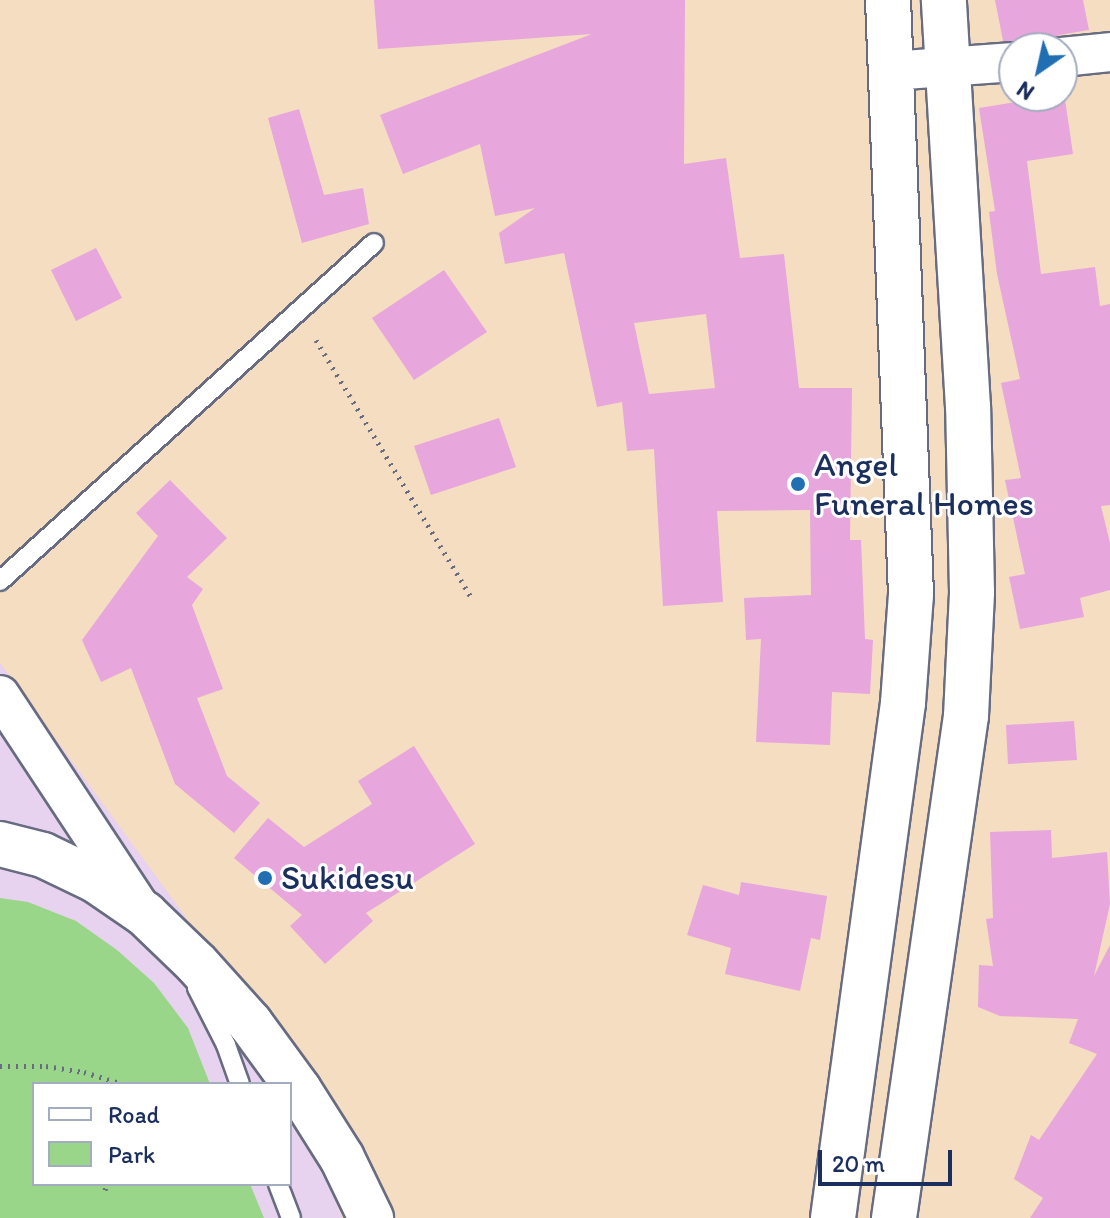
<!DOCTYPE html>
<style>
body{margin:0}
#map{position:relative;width:1110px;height:1218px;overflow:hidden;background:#f5ddc2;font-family:Itim,sans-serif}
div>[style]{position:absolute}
.built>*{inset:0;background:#e7d2ef}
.green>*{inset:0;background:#9ad68a}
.building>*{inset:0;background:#e7a6dc}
.path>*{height:5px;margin-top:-2.5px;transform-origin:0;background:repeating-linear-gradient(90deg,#676c81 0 2px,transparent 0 8px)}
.roads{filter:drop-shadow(2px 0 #676c81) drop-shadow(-2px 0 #676c81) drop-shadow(0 2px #676c81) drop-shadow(0 -2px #676c81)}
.lane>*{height:18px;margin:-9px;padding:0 9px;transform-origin:9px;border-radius:9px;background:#fff}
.street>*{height:38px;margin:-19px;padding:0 19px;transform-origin:19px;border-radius:19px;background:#fff}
.secondary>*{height:44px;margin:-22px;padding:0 22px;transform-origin:22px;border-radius:22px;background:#fff}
.primary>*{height:44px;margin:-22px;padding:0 22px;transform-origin:22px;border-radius:22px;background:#fff}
.dots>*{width:22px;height:22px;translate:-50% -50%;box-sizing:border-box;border:4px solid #fff;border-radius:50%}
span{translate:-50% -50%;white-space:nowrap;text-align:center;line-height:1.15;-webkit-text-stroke:6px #fff;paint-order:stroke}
.poi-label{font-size:34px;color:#1b2f5e}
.left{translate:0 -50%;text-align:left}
.legend{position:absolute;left:32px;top:1082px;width:260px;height:104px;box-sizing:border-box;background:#fff;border:2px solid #a4acbf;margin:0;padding:10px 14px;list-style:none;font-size:24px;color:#1b2f5e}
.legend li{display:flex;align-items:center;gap:16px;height:40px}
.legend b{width:40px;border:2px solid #a4acbf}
.north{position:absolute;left:998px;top:32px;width:80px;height:80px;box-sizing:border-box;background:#fff;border:2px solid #a4acbf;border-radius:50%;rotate:214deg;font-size:22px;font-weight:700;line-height:32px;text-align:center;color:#1b2f5e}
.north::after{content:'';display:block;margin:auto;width:28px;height:36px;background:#1f6fb2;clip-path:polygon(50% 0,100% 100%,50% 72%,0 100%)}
.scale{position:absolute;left:818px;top:1150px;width:134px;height:36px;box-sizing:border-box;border:4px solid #1b2f5e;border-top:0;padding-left:10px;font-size:24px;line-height:28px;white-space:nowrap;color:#1b2f5e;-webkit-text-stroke:6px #fff;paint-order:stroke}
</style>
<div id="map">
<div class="built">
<i style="clip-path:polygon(0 663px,185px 916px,277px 1084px,34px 1084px,34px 1184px,290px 1184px,290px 1107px,321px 1164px,342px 1218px,0 1218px)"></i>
</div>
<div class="green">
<i style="clip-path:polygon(0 898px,28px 902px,76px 921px,117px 950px,154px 983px,188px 1028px,210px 1084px,34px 1084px,34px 1184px,250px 1184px,264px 1218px,0 1218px)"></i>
</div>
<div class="building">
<i style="clip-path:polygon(evenodd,374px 0,685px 0,684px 164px,726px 158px,740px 258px,784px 254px,799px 388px,852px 388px,850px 540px,861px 540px,865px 639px,873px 640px,870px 694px,832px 692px,830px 745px,756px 742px,761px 639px,746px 640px,744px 598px,811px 595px,810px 510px,717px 511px,723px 602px,663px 606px,654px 449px,627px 451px,622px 402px,597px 407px,564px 253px,505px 264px,499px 233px,535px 208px,495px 216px,480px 144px,403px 174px,380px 115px,592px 34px,378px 49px,374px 0,706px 314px,715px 388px,649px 394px,634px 323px,706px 314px)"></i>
<i style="clip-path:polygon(995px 0,1083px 0,1089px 30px,1059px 35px,1042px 48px,1003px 41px)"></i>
<i style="clip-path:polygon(1062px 79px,1073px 154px,1027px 161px,1041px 274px,1095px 267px,1100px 306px,1110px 304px,1110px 505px,1101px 506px,1110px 543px,1110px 590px,1080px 598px,1084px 617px,1020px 629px,1009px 577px,1025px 574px,1005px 480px,1021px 478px,1001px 383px,1020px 379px,997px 274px,989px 212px,995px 211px,979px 108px,1016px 102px,1015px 96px,1062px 96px)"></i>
<i style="clip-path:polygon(299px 109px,324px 195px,363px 188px,369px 224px,302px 243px,268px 118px)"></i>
<i style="clip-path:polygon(96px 248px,122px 298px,76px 321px,51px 270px)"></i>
<i style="clip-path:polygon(444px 270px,487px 332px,414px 380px,372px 318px)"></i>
<i style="clip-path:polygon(499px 418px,516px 467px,431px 495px,414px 446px)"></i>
<i style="clip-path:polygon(170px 480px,227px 538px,187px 577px,203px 589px,192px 605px,223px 689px,197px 698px,227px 776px,260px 803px,234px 833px,175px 784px,131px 668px,101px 682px,82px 640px,158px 536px,136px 513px)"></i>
<i style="clip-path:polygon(1074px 721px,1077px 760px,1008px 764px,1006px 725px)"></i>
<i style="clip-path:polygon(414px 746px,475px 844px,366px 913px,373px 921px,325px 964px,290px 926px,302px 915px,234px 858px,268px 818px,304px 847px,372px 804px,358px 781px)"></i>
<i style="clip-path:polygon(1051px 830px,1052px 858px,1107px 852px,1110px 904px,1094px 976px,1110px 945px,1110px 1218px,1030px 1218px,1043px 1198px,1014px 1179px,1031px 1135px,1039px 1140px,1097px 1054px,1069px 1043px,1078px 1019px,1000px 1016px,978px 1007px,979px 965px,993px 966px,986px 919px,993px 918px,990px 832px)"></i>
<i style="clip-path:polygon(741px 882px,827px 896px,820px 940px,811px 938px,800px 991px,725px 974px,731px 948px,687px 935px,703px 885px,739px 895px)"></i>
</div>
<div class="path">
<i style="left:316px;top:340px;width:302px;rotate:58.9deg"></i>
<i style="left:0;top:1066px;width:46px"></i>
<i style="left:46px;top:1066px;width:38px;rotate:9deg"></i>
<i style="left:84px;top:1072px;width:41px;rotate:17.1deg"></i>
<i style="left:105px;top:1190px;width:6px;rotate:-72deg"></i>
</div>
<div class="roads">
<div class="lane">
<i style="left:0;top:581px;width:504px;rotate:-42.11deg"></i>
<i style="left:197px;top:988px;width:64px;rotate:63deg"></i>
<i style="left:226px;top:1045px;width:41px;rotate:70.3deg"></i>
<i style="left:278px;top:1184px;width:36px;rotate:69deg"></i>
</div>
<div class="street">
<i style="left:1062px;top:57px;width:48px;rotate:-5.9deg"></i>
<i style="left:891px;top:71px;width:123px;rotate:-4.2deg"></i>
<i style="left:0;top:695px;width:256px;rotate:56.6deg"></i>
</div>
<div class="secondary">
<i style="left:0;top:844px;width:44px;rotate:14.3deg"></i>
<i style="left:43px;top:855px;width:60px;rotate:25.7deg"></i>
<i style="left:97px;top:881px;width:58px;rotate:34.5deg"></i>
<i style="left:145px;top:914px;width:71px;rotate:43.9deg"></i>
<i style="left:196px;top:963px;width:81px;rotate:48deg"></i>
<i style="left:250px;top:1023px;width:83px;rotate:53.8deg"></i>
<i style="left:299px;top:1090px;width:80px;rotate:57.7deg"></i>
<i style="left:342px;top:1158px;width:67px;rotate:64.2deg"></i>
</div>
<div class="primary">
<i style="left:833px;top:1218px;width:520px;rotate:-82.26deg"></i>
<i style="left:903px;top:703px;width:108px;rotate:-85.8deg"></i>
<i style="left:911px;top:595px;width:595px;rotate:-92.21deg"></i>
<i style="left:894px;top:1218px;width:507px;rotate:-81.84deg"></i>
<i style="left:966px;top:716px;width:124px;rotate:-87.2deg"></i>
<i style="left:972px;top:592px;width:185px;rotate:-91.2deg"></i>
<i style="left:968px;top:407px;width:408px;rotate:-93.4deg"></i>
</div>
</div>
<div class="dots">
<i style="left:798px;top:484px;background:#1f6fb2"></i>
<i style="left:265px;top:878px;background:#1f6fb2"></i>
</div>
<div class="poi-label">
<span class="left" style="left:814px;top:484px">Angel<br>Funeral Homes</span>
<span class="left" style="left:281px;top:878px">Sukidesu</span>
</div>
<ul class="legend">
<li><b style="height:10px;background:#fff"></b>Road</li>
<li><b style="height:22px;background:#9ad68a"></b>Park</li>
</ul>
<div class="north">N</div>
<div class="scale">20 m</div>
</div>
